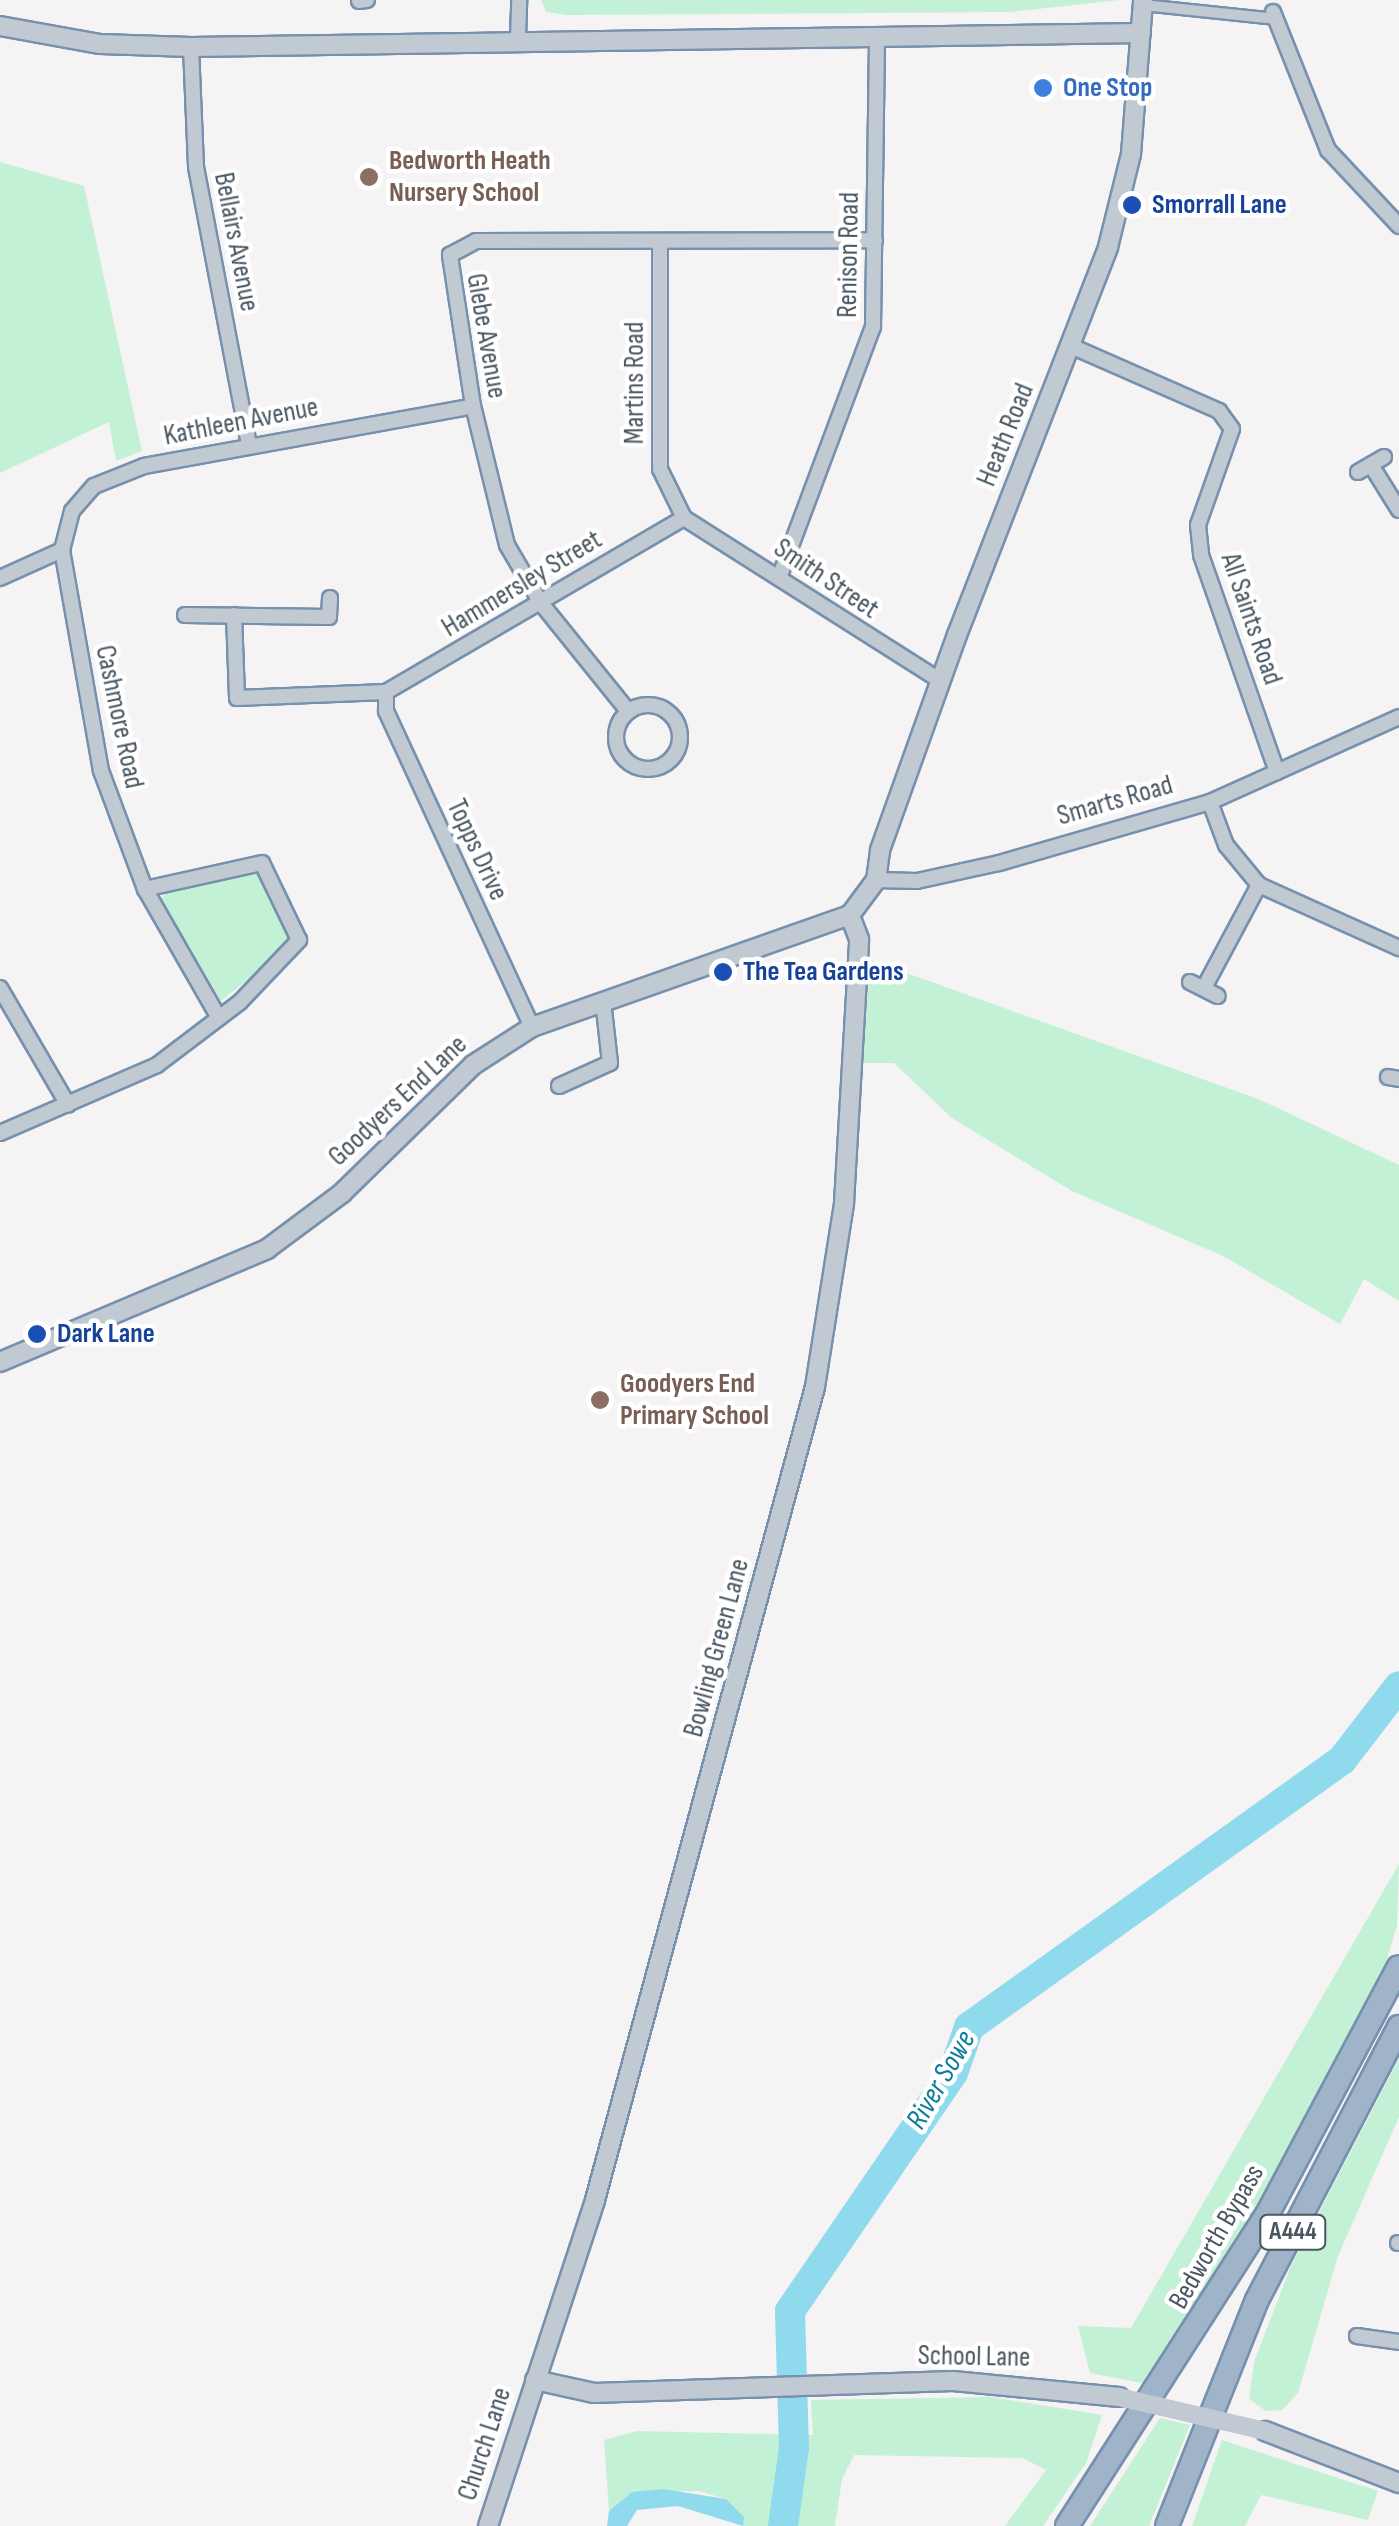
<!DOCTYPE html>
<style>
body{margin:0}
#map{position:relative;width:1399px;height:2526px;overflow:hidden;background:#f5f3f3;font-family:"Sofia Sans Condensed",sans-serif}
div>[style]{position:absolute}
.green>*{inset:0;background:#c3f1d5}
.water>*{inset:0;background:#90daee}
.river>*{height:30px;margin:-15px;padding:0 15px;transform-origin:15px;border-radius:15px;background:#90daee}
.roads{filter:drop-shadow(2px 0 #7690ad) drop-shadow(-2px 0 #7690ad) drop-shadow(0 2px #7690ad) drop-shadow(0 -2px #7690ad)}
.pedestrian>*{height:10px;margin:-5px;padding:0 5px;transform-origin:5px;border-radius:5px;background:#c1cad2}
.minor>*{height:14px;margin:-7px;padding:0 7px;transform-origin:7px;border-radius:7px;background:#c1cad2}
.minor>.ring{margin:-7px;padding:0;box-sizing:content-box;background:none;border:14px solid #c1cad2;border-radius:50%}
.tertiary>*{height:18px;margin:-9px;padding:0 9px;transform-origin:9px;border-radius:9px;background:#c1cad2}
.trunk>*{height:22px;margin:-11px;padding:0 11px;transform-origin:11px;border-radius:11px;background:#9fb4c9}
.tertiary-bridge>*{height:18px;margin:-9px;padding:0 9px;transform-origin:9px;border-radius:9px;background:#c1cad2}
.dots>*{width:28px;height:28px;translate:-50% -50%;box-sizing:border-box;border:5px solid #fff;border-radius:50%}
span{translate:-50% -50%;white-space:nowrap;text-align:center;line-height:1.15;-webkit-text-stroke:9px #fff;paint-order:stroke}
.shield-label span{padding:2px 8px;background:#fff;border:2px solid;border-radius:8px;-webkit-text-stroke-width:0}
.shield-label{font-size:25px;color:#4a5661;font-weight:700}
.shop-label{font-size:28px;color:#366cbe;font-weight:700}
.left{translate:0 -50%;text-align:left}
.education-label{font-size:28px;color:#785e54;font-weight:700}
.transit-label{font-size:28px;color:#164399;font-weight:700}
.street-label{font-size:28px;color:#4a5661}
.water-label{font-size:30px;color:#0c7c9b;font-style:italic}
</style>
<div id="map">
<div class="green">
<i style="clip-path:polygon(541px 0,1120px 0,1010px 12px,566px 15px,546px 12px)"></i>
<i style="clip-path:polygon(0 162px,84px 186px,142px 451px,116px 461px,109px 422px,0 473px)"></i>
<i style="clip-path:polygon(261px 872px,291px 929px,291px 945px,221px 1001px,161px 899px,169px 889px)"></i>
<i style="clip-path:polygon(870px 960px,1258px 1099px,1399px 1165px,1399px 1301px,1364px 1279px,1340px 1324px,1223px 1256px,1072px 1191px,952px 1118px,894px 1063px,863px 1063px)"></i>
<i style="clip-path:polygon(1399px 1864px,1397px 1926px,1378px 1987px,1271px 2186px,1147px 2384px,1090px 2373px,1078px 2326px,1131px 2328px)"></i>
<i style="clip-path:polygon(1399px 2059px,1399px 2117px,1338px 2256px,1298px 2393px,1282px 2410px,1266px 2411px,1249px 2399px,1254px 2362px,1291px 2266px)"></i>
<i style="clip-path:polygon(992px 2397px,1102px 2415px,1086px 2463px,1043px 2526px,1005px 2526px,1046px 2470px,1023px 2458px,854px 2455px,842px 2479px,835px 2526px,743px 2526px,726px 2499px,699px 2491px,632px 2492px,609px 2511px,604px 2440px,637px 2431px,813px 2435px,811px 2400px)"></i>
<i style="clip-path:polygon(1160px 2418px,1190px 2425px,1149px 2526px,1090px 2526px)"></i>
<i style="clip-path:polygon(1222px 2440px,1378px 2491px,1368px 2520px,1261px 2495px,1245px 2526px,1192px 2526px)"></i>
</div>
<div class="water">
<i style="clip-path:polygon(663px 2489px,726px 2499px,744px 2517px,743px 2526px,678px 2506px,637px 2510px,627px 2526px,607px 2526px,609px 2511px,632px 2492px)"></i>
</div>
<div class="river">
<i style="left:783px;top:2526px;width:79px;rotate:-82deg"></i>
<i style="left:794px;top:2448px;width:137px;rotate:-91.7deg"></i>
<i style="left:790px;top:2311px;width:288px;rotate:-55.6deg"></i>
<i style="left:953px;top:2073px;width:49px;rotate:-70.8deg"></i>
<i style="left:969px;top:2027px;width:459px;rotate:-35.6deg"></i>
<i style="left:1342px;top:1760px;width:93px;rotate:-52.4deg"></i>
</div>
<div class="roads">
<div class="pedestrian">
<i style="left:1143px;top:5px;width:134px;rotate:6deg"></i>
</div>
<div class="minor">
<i style="left:359px;top:1px;width:8px;rotate:-7deg"></i>
<i style="left:1273px;top:12px;width:149px;rotate:68.3deg"></i>
<i style="left:1328px;top:150px;width:104px;rotate:46.9deg"></i>
<i style="left:518px;top:37px;width:37px;rotate:-88deg"></i>
<i style="left:191px;top:47px;width:120px;rotate:87.6deg"></i>
<i style="left:196px;top:167px;width:284px;rotate:79.2deg"></i>
<i style="left:660px;top:241px;width:228px;rotate:90deg"></i>
<i style="left:660px;top:469px;width:55px;rotate:63.9deg"></i>
<i style="left:1071px;top:346px;width:162px;rotate:23.7deg"></i>
<i style="left:1219px;top:411px;width:22px;rotate:54deg"></i>
<i style="left:1232px;top:429px;width:102px;rotate:109.5deg"></i>
<i style="left:1198px;top:525px;width:30px;rotate:84deg"></i>
<i style="left:1201px;top:555px;width:230px;rotate:70.7deg"></i>
<i style="left:1371px;top:465px;width:53px;rotate:58.1deg"></i>
<i style="left:1358px;top:472px;width:30px;rotate:-30deg"></i>
<i style="left:684px;top:518px;width:304px;rotate:32.4deg"></i>
<i style="left:0;top:578px;width:68px;rotate:-24.3deg"></i>
<i style="left:779px;top:578px;width:268px;rotate:-69.5deg"></i>
<i style="left:873px;top:327px;width:292px;rotate:-89.2deg"></i>
<i style="left:185px;top:615px;width:144px;rotate:0.8deg"></i>
<i style="left:329px;top:617px;width:19px;rotate:-87deg"></i>
<i style="left:234px;top:615px;width:83px;rotate:87.9deg"></i>
<i style="left:237px;top:698px;width:149px;rotate:-2.3deg"></i>
<i style="left:386px;top:692px;width:19px;rotate:90deg"></i>
<i style="left:386px;top:711px;width:348px;rotate:65.2deg"></i>
<i style="left:386px;top:692px;width:345px;rotate:-30.3deg"></i>
<i class="ring" style="left:616px;top:705px;width:50px;height:50px"></i>
<i style="left:628px;top:711px;width:139px;rotate:-128.9deg"></i>
<i style="left:541px;top:603px;width:67px;rotate:-120.4deg"></i>
<i style="left:507px;top:545px;width:143px;rotate:-103.7deg"></i>
<i style="left:473px;top:406px;width:153px;rotate:-98.7deg"></i>
<i style="left:450px;top:255px;width:30px;rotate:-28deg"></i>
<i style="left:476px;top:241px;width:399px;rotate:-0.1deg"></i>
<i style="left:1210px;top:802px;width:46px;rotate:69.6deg"></i>
<i style="left:1226px;top:845px;width:52px;rotate:50.5deg"></i>
<i style="left:1259px;top:885px;width:154px;rotate:24.2deg"></i>
<i style="left:876px;top:880px;width:41px;rotate:1.4deg"></i>
<i style="left:917px;top:881px;width:84px;rotate:-12.4deg"></i>
<i style="left:999px;top:863px;width:220px;rotate:-16.1deg"></i>
<i style="left:1210px;top:802px;width:207px;rotate:-24.2deg"></i>
<i style="left:1190px;top:982px;width:31px;rotate:27deg"></i>
<i style="left:1205px;top:986px;width:115px;rotate:-61.9deg"></i>
<i style="left:0;top:988px;width:135px;rotate:59.8deg"></i>
<i style="left:219px;top:1018px;width:149px;rotate:-119.8deg"></i>
<i style="left:145px;top:889px;width:126px;rotate:-110.4deg"></i>
<i style="left:101px;top:771px;width:224px;rotate:-100deg"></i>
<i style="left:62px;top:550px;width:40px;rotate:-75.6deg"></i>
<i style="left:72px;top:511px;width:33px;rotate:-49deg"></i>
<i style="left:94px;top:486px;width:54px;rotate:-21.8deg"></i>
<i style="left:144px;top:466px;width:334px;rotate:-10.3deg"></i>
<i style="left:1388px;top:1077px;width:11px;rotate:10deg"></i>
<i style="left:559px;top:1086px;width:56px;rotate:-24.3deg"></i>
<i style="left:610px;top:1063px;width:62px;rotate:-96.4deg"></i>
<i style="left:0;top:1133px;width:171px;rotate:-23.4deg"></i>
<i style="left:157px;top:1065px;width:104px;rotate:-37.2deg"></i>
<i style="left:240px;top:1002px;width:86px;rotate:-46.4deg"></i>
<i style="left:299px;top:940px;width:85px;rotate:-115.7deg"></i>
<i style="left:262px;top:863px;width:120px;rotate:167.5deg"></i>
<i style="left:1398px;top:2243px;width:1px"></i>
<i style="left:1357px;top:2336px;width:42px;rotate:8.1deg"></i>
</div>
<div class="tertiary">
<i style="left:0;top:26px;width:102px;rotate:10.2deg"></i>
<i style="left:100px;top:44px;width:91px;rotate:1.9deg"></i>
<i style="left:191px;top:47px;width:950px;rotate:-0.84deg"></i>
<i style="left:850px;top:915px;width:44px;rotate:-53.4deg"></i>
<i style="left:876px;top:880px;width:30px;rotate:-82deg"></i>
<i style="left:880px;top:850px;width:228px;rotate:-70.3deg"></i>
<i style="left:957px;top:635px;width:416px;rotate:-68.7deg"></i>
<i style="left:1108px;top:247px;width:96px;rotate:-76.1deg"></i>
<i style="left:1131px;top:154px;width:154px;rotate:-85.5deg"></i>
<i style="left:0;top:1362px;width:290px;rotate:-22.9deg"></i>
<i style="left:267px;top:1249px;width:94px;rotate:-36.7deg"></i>
<i style="left:342px;top:1193px;width:183px;rotate:-44.3deg"></i>
<i style="left:473px;top:1065px;width:70px;rotate:-32.8deg"></i>
<i style="left:532px;top:1027px;width:337px;rotate:-19.4deg"></i>
<i style="left:535px;top:2380px;width:60px;rotate:12.4deg"></i>
<i style="left:594px;top:2393px;width:359px;rotate:-1.9deg"></i>
<i style="left:953px;top:2381px;width:167px;rotate:5.5deg"></i>
<i style="left:1265px;top:2431px;width:144px;rotate:21.2deg"></i>
<i style="left:488px;top:2526px;width:343px;rotate:-71.8deg"></i>
<i style="left:595px;top:2200px;width:842px;rotate:-74.86deg"></i>
<i style="left:815px;top:1387px;width:186px;rotate:-81deg"></i>
<i style="left:844px;top:1203px;width:264px;rotate:-86.7deg"></i>
<i style="left:859px;top:939px;width:26px;rotate:-111deg"></i>
</div>
<div class="trunk">
<i style="left:1067px;top:2526px;width:374px;rotate:-57.3deg"></i>
<i style="left:1269px;top:2211px;width:276px;rotate:-62deg"></i>
<i style="left:1167px;top:2526px;width:243px;rotate:-68.3deg"></i>
<i style="left:1257px;top:2300px;width:308px;rotate:-62.5deg"></i>
</div>
</div>
<div class="tertiary-bridge">
<i style="left:1119px;top:2397px;width:150px;rotate:13.1deg"></i>
</div>
<div class="dots">
<i style="left:1043px;top:88px;background:#3f7fe0"></i>
<i style="left:369px;top:177px;background:#8d6e63"></i>
<i style="left:1132px;top:205px;background:#1a4fb4"></i>
<i style="left:723px;top:972px;background:#1a4fb4"></i>
<i style="left:37px;top:1334px;background:#1a4fb4"></i>
<i style="left:600px;top:1400px;background:#8d6e63"></i>
</div>
<div class="shield-label">
<span style="left:1293px;top:2232px">A444</span>
</div>
<div class="shop-label">
<span class="left" style="left:1063px;top:88px">One Stop</span>
</div>
<div class="education-label">
<span class="left" style="left:389px;top:177px">Bedworth Heath<br>Nursery School</span>
<span class="left" style="left:620px;top:1400px">Goodyers End<br>Primary School</span>
</div>
<div class="transit-label">
<span class="left" style="left:1152px;top:205px">Smorrall Lane</span>
<span class="left" style="left:743px;top:972px">The Tea Gardens</span>
<span class="left" style="left:57px;top:1334px">Dark Lane</span>
</div>
<div class="street-label">
<span style="left:236px;top:242px;rotate:79deg">Bellairs Avenue</span>
<span style="left:849px;top:255px;rotate:-89deg">Renison Road</span>
<span style="left:486px;top:336px;rotate:80deg">Glebe Avenue</span>
<span style="left:635px;top:383px;rotate:-90deg">Martins Road</span>
<span style="left:241px;top:422px;rotate:-11deg">Kathleen Avenue</span>
<span style="left:1006px;top:435px;rotate:-68deg">Heath Road</span>
<span style="left:826px;top:579px;rotate:34deg">Smith Street</span>
<span style="left:522px;top:584px;rotate:-31deg">Hammersley Street</span>
<span style="left:1251px;top:619px;rotate:71deg">All Saints Road</span>
<span style="left:119px;top:717px;rotate:78deg">Cashmore Road</span>
<span style="left:1115px;top:801px;rotate:-16deg">Smarts Road</span>
<span style="left:477px;top:850px;rotate:65deg">Topps Drive</span>
<span style="left:398px;top:1101px;rotate:-43deg">Goodyers End Lane</span>
<span style="left:717px;top:1648px;rotate:-75deg">Bowling Green Lane</span>
<span style="left:1217px;top:2237px;rotate:-60deg">Bedworth Bypass</span>
<span style="left:974px;top:2357px;rotate:1deg">School Lane</span>
<span style="left:485px;top:2444px;rotate:-72deg">Church Lane</span>
</div>
<div class="water-label">
<span style="left:941px;top:2080px;rotate:-60deg">River Sowe</span>
</div>
</div>
